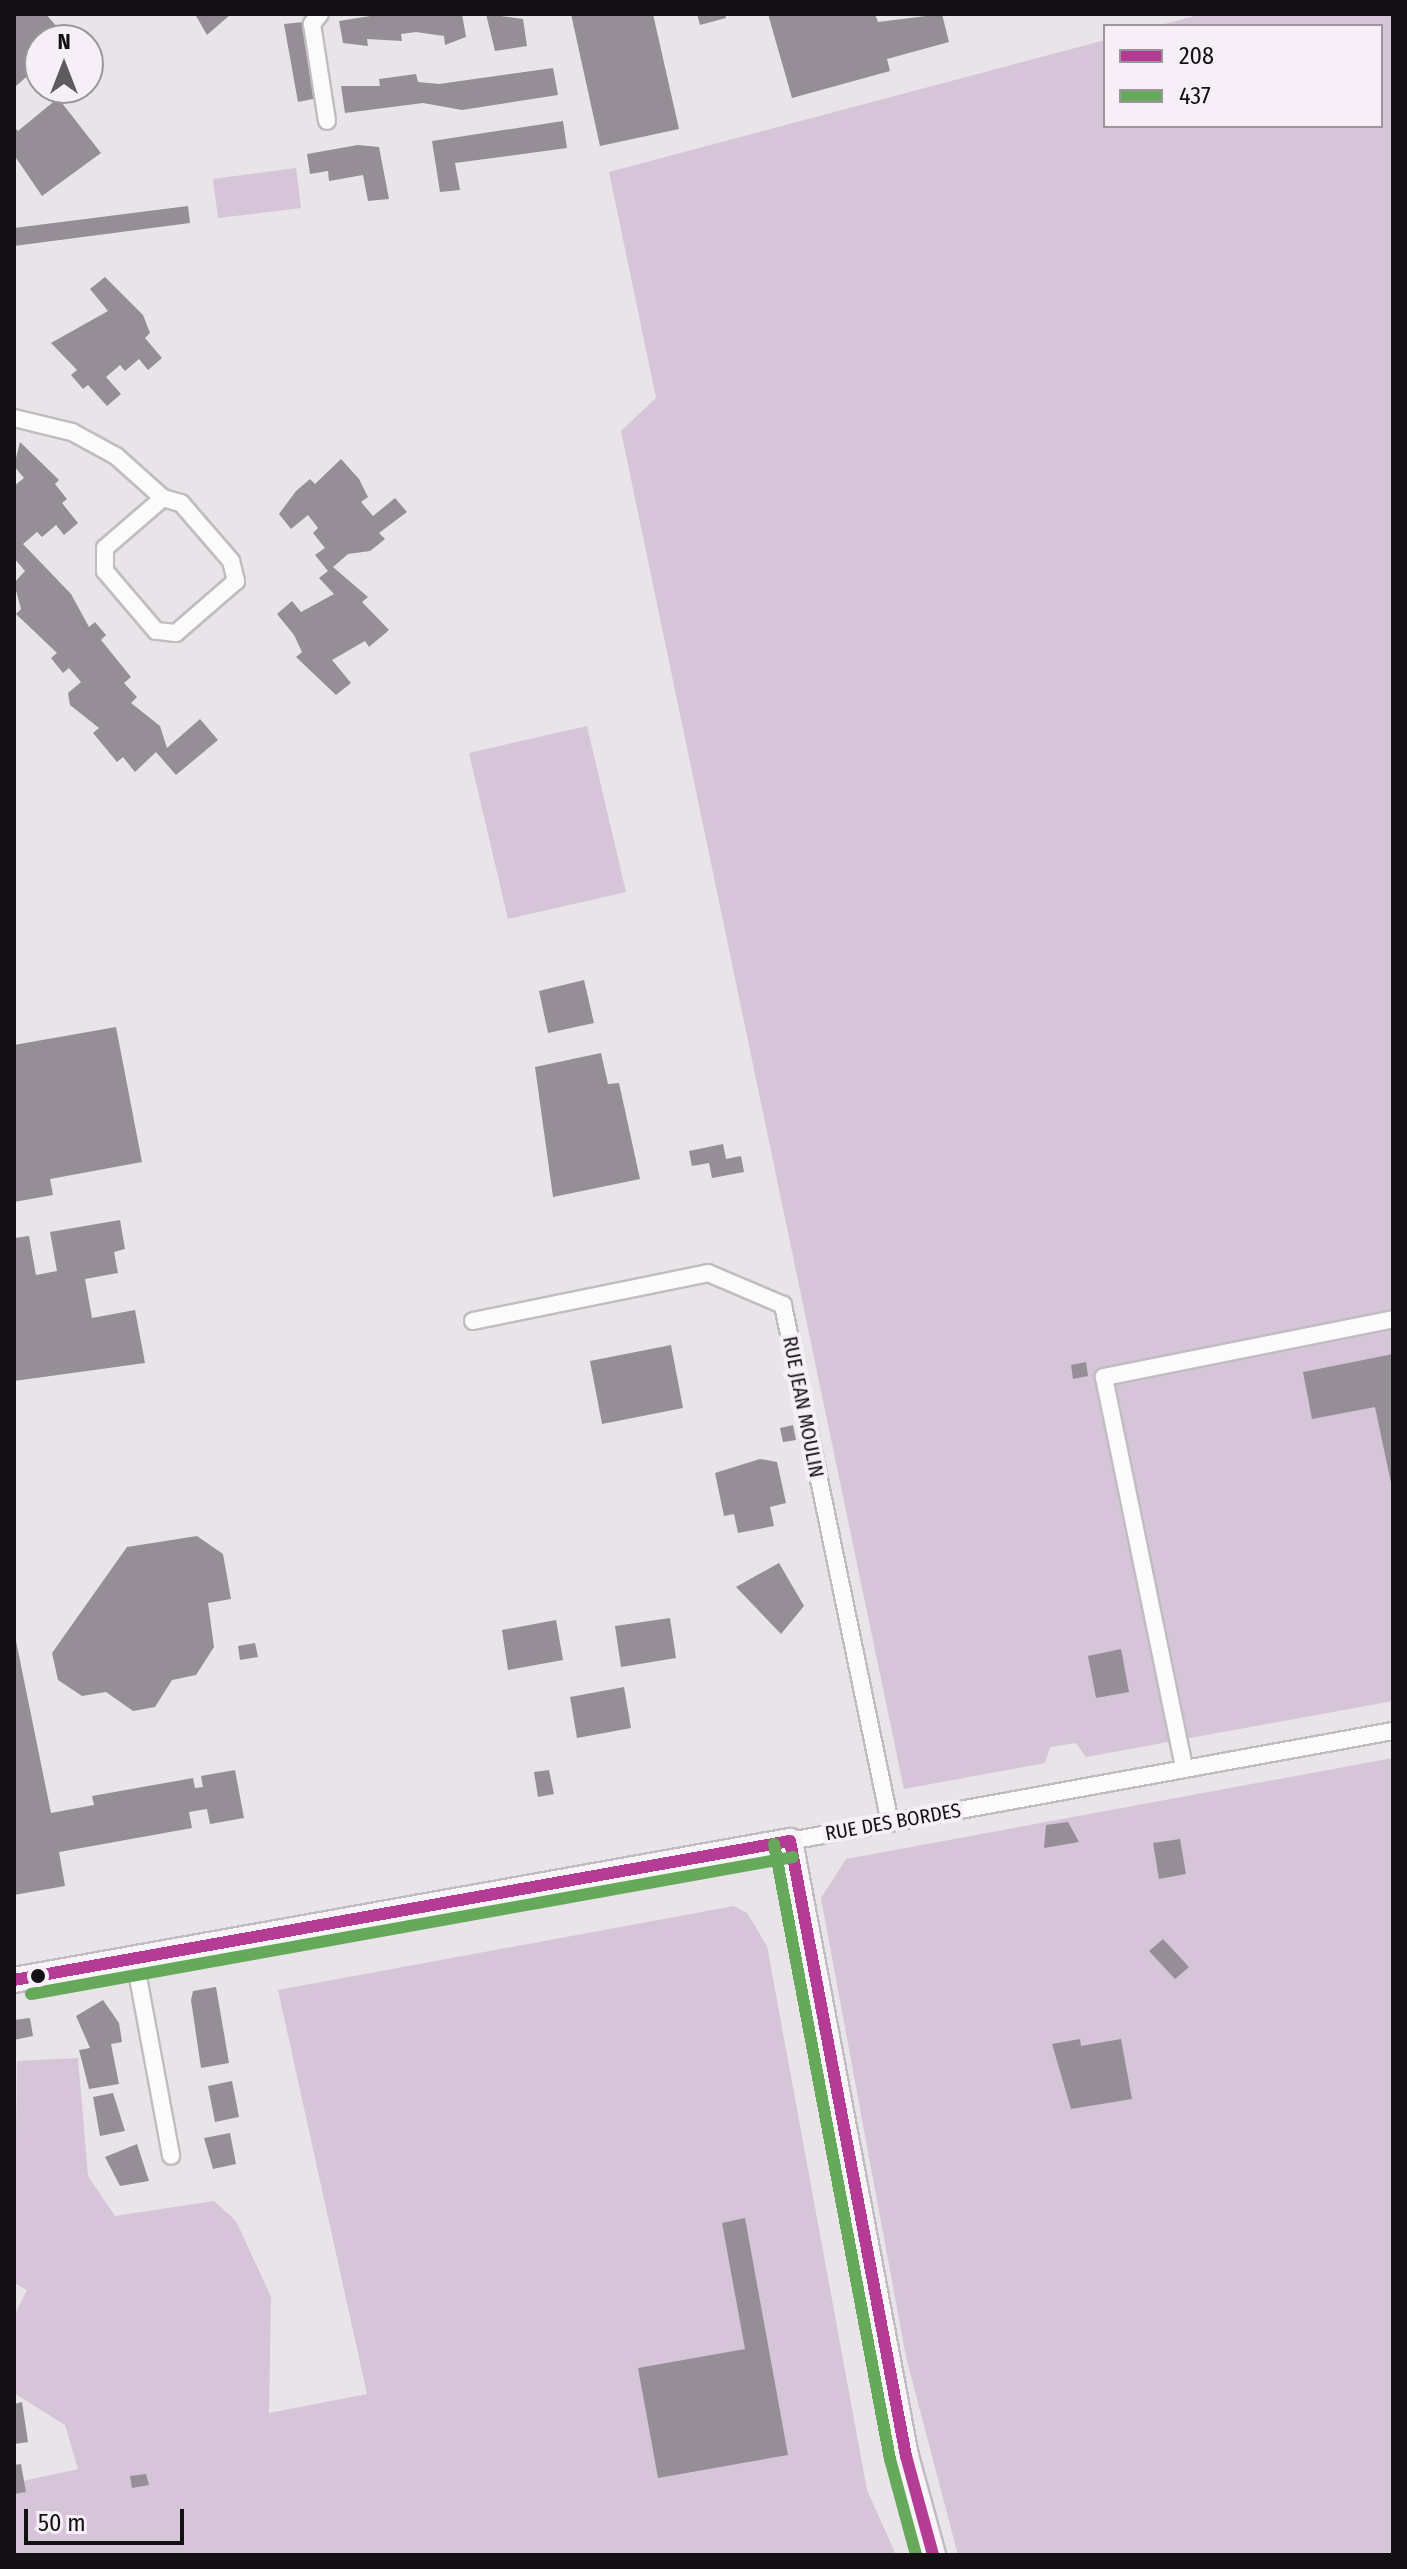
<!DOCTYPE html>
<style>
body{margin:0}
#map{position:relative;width:1407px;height:2569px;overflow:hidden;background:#e8e4e8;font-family:"Fira Sans Condensed",sans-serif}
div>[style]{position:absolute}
.green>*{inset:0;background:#d6c4d9}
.building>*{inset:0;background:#968e97}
.roads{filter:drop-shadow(2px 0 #c0bdc0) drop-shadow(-2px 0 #c0bdc0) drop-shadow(0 2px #c0bdc0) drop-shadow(0 -2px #c0bdc0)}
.street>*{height:16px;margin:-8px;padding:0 8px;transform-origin:8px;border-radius:8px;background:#fcfbfc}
.secondary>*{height:24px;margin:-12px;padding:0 12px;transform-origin:12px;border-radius:12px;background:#f6f4f6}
.bus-1>*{height:12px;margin:-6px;padding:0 6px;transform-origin:6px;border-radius:6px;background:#b43c95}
.bus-2>*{height:12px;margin:-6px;padding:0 6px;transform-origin:6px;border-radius:6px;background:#66a95b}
.dots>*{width:22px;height:22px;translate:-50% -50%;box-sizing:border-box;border:4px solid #f6eff7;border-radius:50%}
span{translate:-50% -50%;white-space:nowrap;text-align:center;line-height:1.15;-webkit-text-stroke:8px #f6eff7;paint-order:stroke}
.street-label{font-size:20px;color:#141114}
.frame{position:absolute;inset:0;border:16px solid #141114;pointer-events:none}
.legend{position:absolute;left:1103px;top:24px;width:280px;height:104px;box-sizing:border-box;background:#f6eff7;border:2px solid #9c969c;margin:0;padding:10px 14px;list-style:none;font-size:24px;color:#141114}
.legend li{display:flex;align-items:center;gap:16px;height:40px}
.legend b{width:40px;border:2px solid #9c969c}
.north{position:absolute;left:24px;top:24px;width:80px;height:80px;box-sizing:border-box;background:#f6eff7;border:2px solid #9c969c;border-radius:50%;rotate:0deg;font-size:22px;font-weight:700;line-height:32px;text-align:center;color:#141114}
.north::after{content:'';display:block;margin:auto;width:28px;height:36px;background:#5e5b5e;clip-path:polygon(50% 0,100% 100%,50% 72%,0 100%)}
.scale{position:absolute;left:24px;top:2509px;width:160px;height:36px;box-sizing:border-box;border:4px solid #141114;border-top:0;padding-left:10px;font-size:24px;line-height:28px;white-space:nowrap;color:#141114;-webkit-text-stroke:6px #f6eff7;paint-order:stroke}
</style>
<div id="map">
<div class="green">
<i style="clip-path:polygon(1202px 14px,1393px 14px,1393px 1701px,1086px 1757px,1076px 1743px,1050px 1747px,1045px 1763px,904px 1789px,621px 431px,656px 398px,609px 172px,1105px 40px,1105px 126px,1381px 126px,1381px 26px,1157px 26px)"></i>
<i style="clip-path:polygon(296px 168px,301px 208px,218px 218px,213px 179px)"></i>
<i style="clip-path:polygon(587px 726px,626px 892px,508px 919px,469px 753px)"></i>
<i style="clip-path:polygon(1393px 1758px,1393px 2555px,958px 2555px,906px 2357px,821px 1898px,846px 1859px)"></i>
<i style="clip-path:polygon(734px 1906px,747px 1913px,767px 1946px,867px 2490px,896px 2555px,14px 2555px,14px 2483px,78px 2469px,65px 2425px,14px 2393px,14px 2316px,27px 2290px,14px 2283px,17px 2061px,78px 2058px,88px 2176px,115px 2216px,214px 2201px,236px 2221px,271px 2297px,269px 2413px,367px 2394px,278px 1990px)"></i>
</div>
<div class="building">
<i style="clip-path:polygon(14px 14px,46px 14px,68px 40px,40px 40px,40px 65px,16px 86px)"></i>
<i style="clip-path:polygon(195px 14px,231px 14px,207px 35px)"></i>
<i style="clip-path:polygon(383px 14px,462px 14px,466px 37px,445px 45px,444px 36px,416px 32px,401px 34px,402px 41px,367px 39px,368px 46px,343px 43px,339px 21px)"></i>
<i style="clip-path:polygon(486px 14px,523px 19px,527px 46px,495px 51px)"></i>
<i style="clip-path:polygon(571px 14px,653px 14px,679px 129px,600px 146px)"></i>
<i style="clip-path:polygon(697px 14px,725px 14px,726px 18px,700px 25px)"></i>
<i style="clip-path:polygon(768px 14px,875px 14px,878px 22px,942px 14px,949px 42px,887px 59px,890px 71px,792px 98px)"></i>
<i style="clip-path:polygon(304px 22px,318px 98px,298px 102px,284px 24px)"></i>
<i style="clip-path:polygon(553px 68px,558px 95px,462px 110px,423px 103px,345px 113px,341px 86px,380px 86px,379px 79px,416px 74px,418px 82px,439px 84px)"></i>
<i style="clip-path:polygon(58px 98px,101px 153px,42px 196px,14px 155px,14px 127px,18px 131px)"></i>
<i style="clip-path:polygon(563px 121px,567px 148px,455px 163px,460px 190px,440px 192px,432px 141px)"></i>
<i style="clip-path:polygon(358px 145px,379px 147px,389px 199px,368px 201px,363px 175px,329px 181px,328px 171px,310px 174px,307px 154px)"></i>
<i style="clip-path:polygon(188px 206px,190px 223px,14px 246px,14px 228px)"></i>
<i style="clip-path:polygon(105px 277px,143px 315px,150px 333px,145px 338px,162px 358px,148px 370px,139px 359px,125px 371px,120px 365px,106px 377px,121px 394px,107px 406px,88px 385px,83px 389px,71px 375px,77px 370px,51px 343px,108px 311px,90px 289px)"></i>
<i style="clip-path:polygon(20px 442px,59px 480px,55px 484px,67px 499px,62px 503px,78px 523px,64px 535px,56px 525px,42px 537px,37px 532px,23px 544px,71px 594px,89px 627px,95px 622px,106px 635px,101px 640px,131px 677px,124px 683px,137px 697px,131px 703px,160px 726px,167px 748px,200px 719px,218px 740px,176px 775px,156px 752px,135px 772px,123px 757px,117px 762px,93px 733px,99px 728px,70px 705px,68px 693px,81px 682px,69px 668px,63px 673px,51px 658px,57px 653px,16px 614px,21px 609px,14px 583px,25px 571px,14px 558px,14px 486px,24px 478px,14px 466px)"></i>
<i style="clip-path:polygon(341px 459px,359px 479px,368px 497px,361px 502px,373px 516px,395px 498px,407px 512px,379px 533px,385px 539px,370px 551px,348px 554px,333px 567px,368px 597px,362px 602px,389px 630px,369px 647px,365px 641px,332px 660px,351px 683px,336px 695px,296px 657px,302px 652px,294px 635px,277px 614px,292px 601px,301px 612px,334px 594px,319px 578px,328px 571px,315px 555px,325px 548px,313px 533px,318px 528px,308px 515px,291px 529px,279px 514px,296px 491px,310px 479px,315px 484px)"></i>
<i style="clip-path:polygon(584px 980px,594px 1023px,548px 1033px,539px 991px)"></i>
<i style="clip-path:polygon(116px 1027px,142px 1162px,50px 1179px,53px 1195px,14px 1202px,14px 1045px)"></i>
<i style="clip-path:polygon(601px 1053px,608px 1084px,619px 1083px,640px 1179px,553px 1197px,535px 1067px)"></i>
<i style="clip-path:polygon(723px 1144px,726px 1159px,741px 1156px,744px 1172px,712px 1178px,709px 1163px,692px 1166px,689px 1151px)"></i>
<i style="clip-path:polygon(120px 1220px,125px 1249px,114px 1252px,118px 1273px,85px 1279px,92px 1318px,135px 1310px,145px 1363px,14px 1381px,14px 1238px,29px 1236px,36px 1275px,57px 1271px,50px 1232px)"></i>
<i style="clip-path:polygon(671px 1345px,683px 1408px,602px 1424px,590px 1361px)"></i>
<i style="clip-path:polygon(1393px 1354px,1393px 1488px,1392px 1488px,1375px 1407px,1312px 1419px,1303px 1372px)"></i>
<i style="clip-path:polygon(1086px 1362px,1088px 1376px,1073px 1379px,1071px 1365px)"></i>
<i style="clip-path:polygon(793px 1425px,796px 1440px,783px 1442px,780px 1428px)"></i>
<i style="clip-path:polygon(760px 1459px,777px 1462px,786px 1503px,770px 1507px,774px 1526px,738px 1533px,734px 1514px,724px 1516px,715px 1473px)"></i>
<i style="clip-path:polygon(197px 1536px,223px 1554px,231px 1599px,208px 1603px,214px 1647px,196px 1675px,172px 1680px,155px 1707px,133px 1711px,106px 1692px,82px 1696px,58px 1680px,52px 1653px,127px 1547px)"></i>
<i style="clip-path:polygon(779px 1563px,804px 1606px,781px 1634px,736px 1587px)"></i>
<i style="clip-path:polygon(670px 1618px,676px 1658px,621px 1667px,615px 1626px)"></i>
<i style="clip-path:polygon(556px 1620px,563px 1660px,508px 1670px,502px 1630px)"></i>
<i style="clip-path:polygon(14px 1631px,51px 1813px,94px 1805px,92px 1796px,193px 1778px,195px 1788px,203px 1787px,201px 1776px,235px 1770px,244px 1818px,210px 1824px,207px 1809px,189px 1812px,192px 1828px,59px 1852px,65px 1886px,14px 1895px)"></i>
<i style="clip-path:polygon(255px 1643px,258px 1657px,240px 1660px,238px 1646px)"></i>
<i style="clip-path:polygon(1121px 1649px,1129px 1692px,1096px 1698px,1088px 1656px)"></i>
<i style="clip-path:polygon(624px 1687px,631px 1728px,577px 1738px,570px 1697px)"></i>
<i style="clip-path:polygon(549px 1770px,554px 1794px,538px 1797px,534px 1772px)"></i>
<i style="clip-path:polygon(1068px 1822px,1079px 1842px,1044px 1848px,1046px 1825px)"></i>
<i style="clip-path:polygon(1180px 1839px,1186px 1874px,1159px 1879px,1153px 1843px)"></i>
<i style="clip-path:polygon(1163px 1939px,1189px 1967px,1175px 1979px,1149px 1951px)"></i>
<i style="clip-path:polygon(216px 1987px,229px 2063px,201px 2068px,191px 2000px,193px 1991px)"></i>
<i style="clip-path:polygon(103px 2000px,119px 2023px,122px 2042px,111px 2044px,119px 2084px,89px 2089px,79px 2050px,90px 2048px,76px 2016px)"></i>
<i style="clip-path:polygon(30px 2018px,33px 2036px,14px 2040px,14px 2020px)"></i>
<i style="clip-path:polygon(1080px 2039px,1081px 2046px,1121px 2039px,1132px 2099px,1071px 2109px,1052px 2044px)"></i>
<i style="clip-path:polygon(232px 2081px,239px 2117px,215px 2122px,208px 2086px)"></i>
<i style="clip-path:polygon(113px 2093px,125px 2131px,100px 2136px,93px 2097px)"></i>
<i style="clip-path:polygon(230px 2133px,236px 2164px,213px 2169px,204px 2138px)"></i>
<i style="clip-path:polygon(137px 2144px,149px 2181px,120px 2186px,105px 2157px)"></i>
<i style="clip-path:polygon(745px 2218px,788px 2455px,658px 2478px,638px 2368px,745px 2349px,722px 2223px)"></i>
<i style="clip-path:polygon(22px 2402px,28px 2442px,14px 2444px,14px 2404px)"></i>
<i style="clip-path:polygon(21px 2464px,26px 2492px,14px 2494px,14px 2465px)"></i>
<i style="clip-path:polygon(146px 2474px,149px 2485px,132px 2488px,130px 2476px)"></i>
</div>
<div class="roads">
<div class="street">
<i style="left:320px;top:14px;width:13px;rotate:129deg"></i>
<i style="left:312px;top:24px;width:98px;rotate:81.2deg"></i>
<i style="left:14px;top:418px;width:60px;rotate:13.6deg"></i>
<i style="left:72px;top:432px;width:50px;rotate:28.6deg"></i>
<i style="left:116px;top:456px;width:63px;rotate:41.8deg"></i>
<i style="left:163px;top:498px;width:19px;rotate:16deg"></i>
<i style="left:181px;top:503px;width:77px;rotate:49.2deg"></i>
<i style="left:231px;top:561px;width:21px;rotate:76deg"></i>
<i style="left:236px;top:581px;width:79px;rotate:139.1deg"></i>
<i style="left:176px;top:633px;width:20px;rotate:-174deg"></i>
<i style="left:156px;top:631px;width:79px;rotate:-130.4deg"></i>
<i style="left:105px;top:571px;width:23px;rotate:-90deg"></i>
<i style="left:105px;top:548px;width:77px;rotate:-40.8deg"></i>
<i style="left:473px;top:1321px;width:240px;rotate:-11.5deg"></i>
<i style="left:708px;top:1273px;width:82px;rotate:23.1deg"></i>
<i style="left:783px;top:1305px;width:529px;rotate:78.33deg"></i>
<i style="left:1184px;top:1767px;width:398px;rotate:-101.6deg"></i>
<i style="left:1104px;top:1377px;width:295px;rotate:-11.3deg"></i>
<i style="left:790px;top:1841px;width:613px;rotate:-10.34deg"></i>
<i style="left:135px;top:1961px;width:198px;rotate:79.5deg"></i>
</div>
<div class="secondary">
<i style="left:14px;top:1980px;width:788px;rotate:-10.16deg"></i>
<i style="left:790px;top:1841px;width:626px;rotate:79.32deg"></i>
<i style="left:906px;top:2456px;width:103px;rotate:74.7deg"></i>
</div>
</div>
<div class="bus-1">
<i style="left:790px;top:1841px;width:626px;rotate:79.32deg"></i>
<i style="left:906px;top:2456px;width:103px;rotate:74.7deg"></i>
<i style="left:14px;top:1980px;width:788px;rotate:-10.16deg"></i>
</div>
<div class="bus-2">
<i style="left:774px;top:1844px;width:626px;rotate:79.32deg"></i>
<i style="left:890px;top:2459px;width:99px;rotate:74.8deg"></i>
<i style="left:31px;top:1994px;width:774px;rotate:-10.19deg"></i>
</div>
<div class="dots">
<i style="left:38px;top:1976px;background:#141114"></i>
</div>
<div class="street-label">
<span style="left:803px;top:1407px;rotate:79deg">RUE JEAN MOULIN</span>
<span style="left:893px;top:1822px;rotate:-10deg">RUE DES BORDES</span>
</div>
<div class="frame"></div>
<ul class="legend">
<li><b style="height:10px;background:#b43c95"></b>208</li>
<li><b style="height:10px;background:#66a95b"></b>437</li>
</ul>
<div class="north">N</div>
<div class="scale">50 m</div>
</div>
